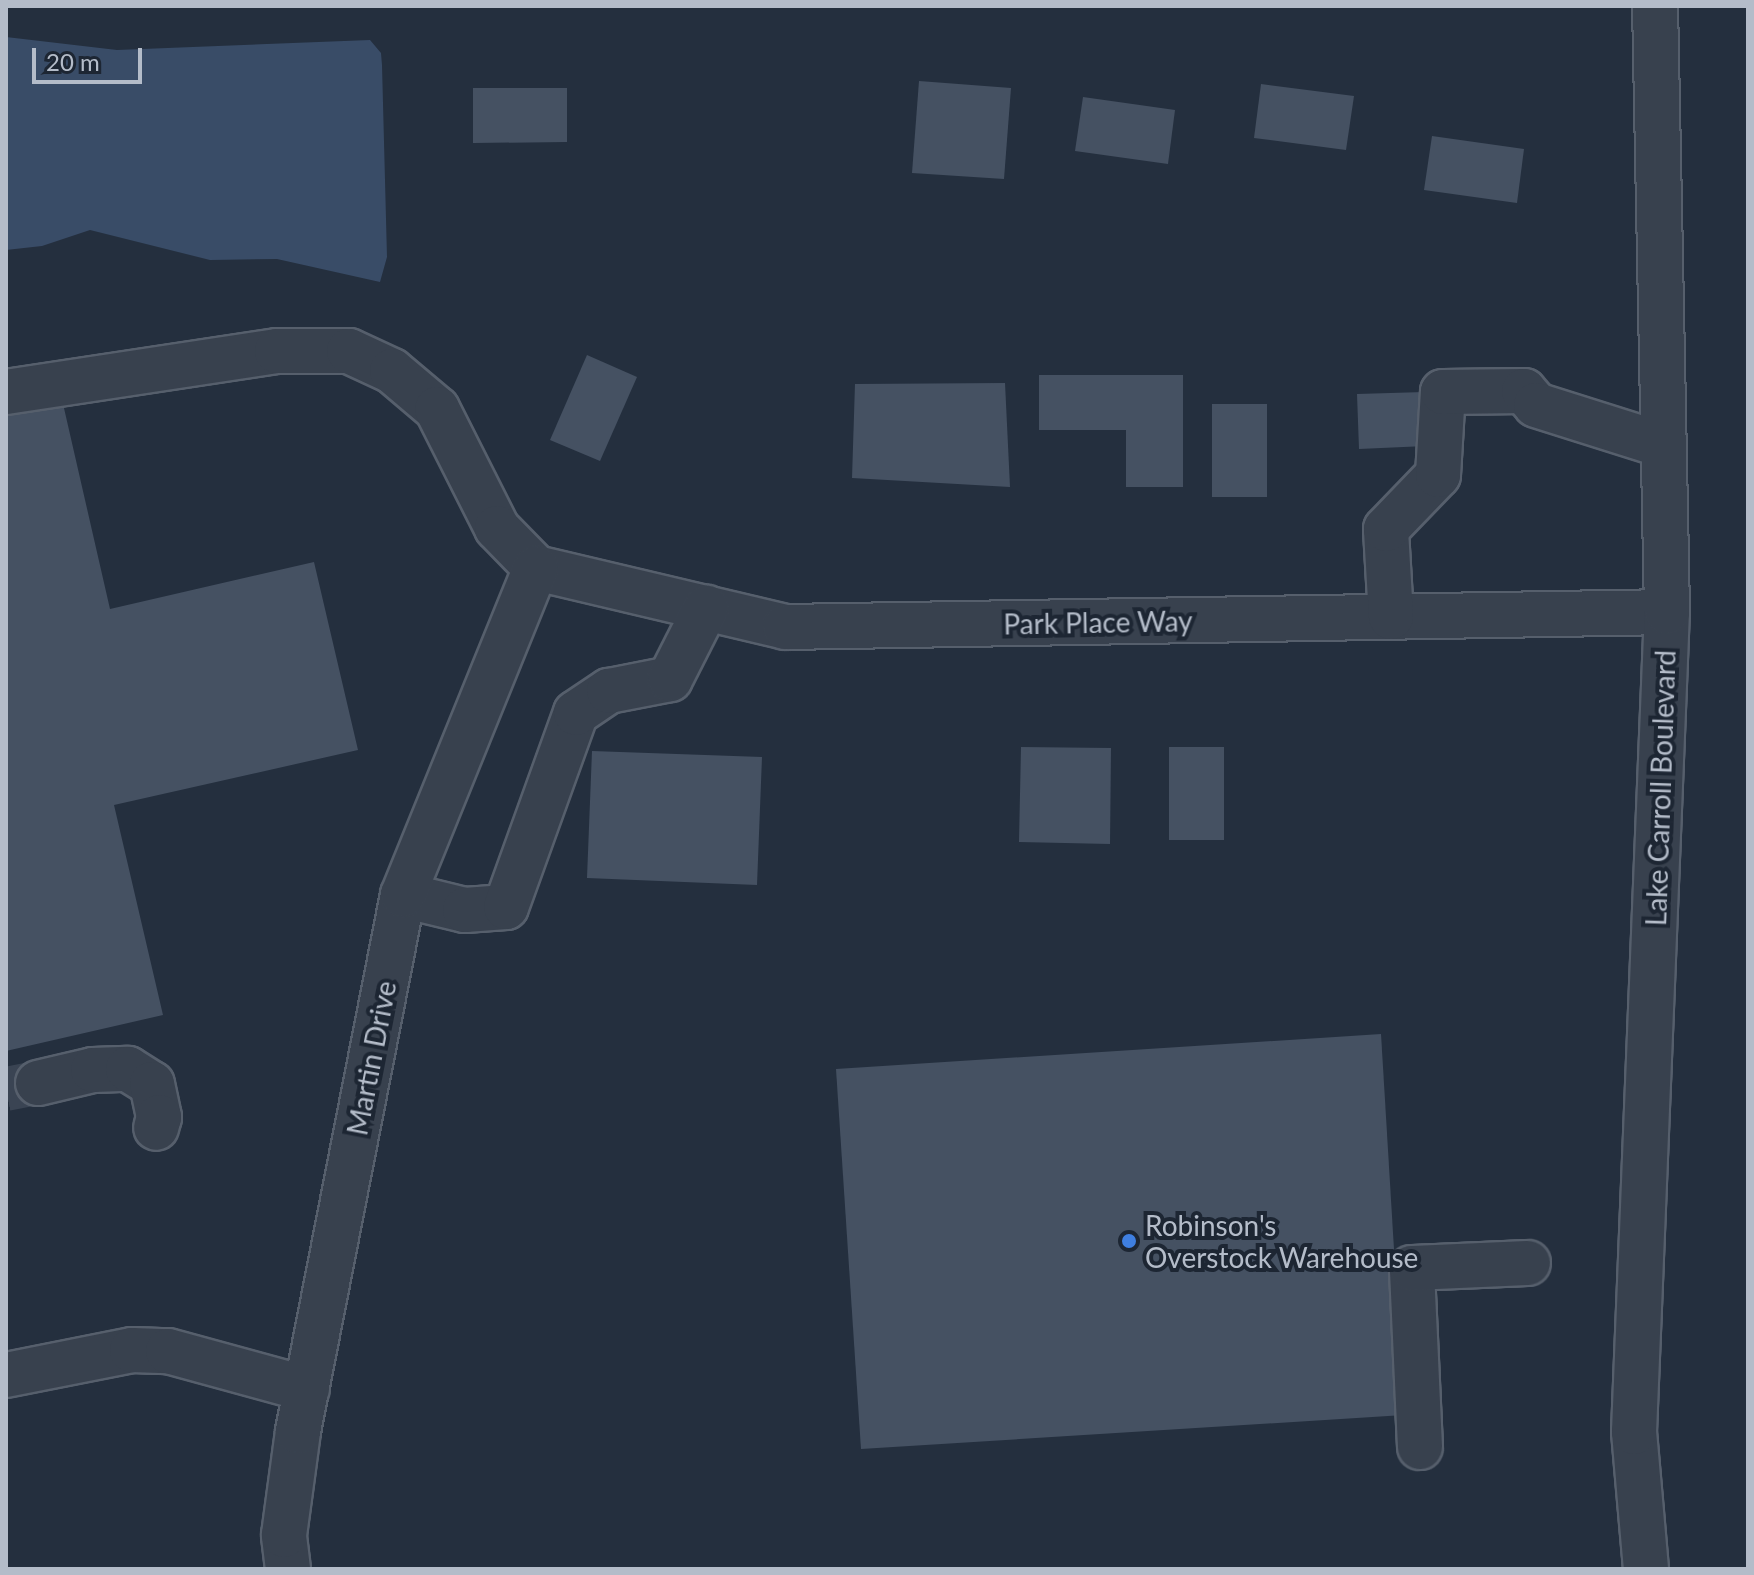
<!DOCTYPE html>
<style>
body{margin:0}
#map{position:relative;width:1754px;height:1575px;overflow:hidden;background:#242f3e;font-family:Lato,sans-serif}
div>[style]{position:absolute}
.water>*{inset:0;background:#394c67}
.building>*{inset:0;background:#455162}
.minor-tunnel>*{height:44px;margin-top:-22px;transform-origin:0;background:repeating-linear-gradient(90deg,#3a4453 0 44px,transparent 0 66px)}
.roads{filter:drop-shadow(2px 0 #565f6c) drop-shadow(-2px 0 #565f6c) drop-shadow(0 2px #565f6c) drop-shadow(0 -2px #565f6c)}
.minor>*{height:44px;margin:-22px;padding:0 22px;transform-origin:22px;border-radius:22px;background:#38414e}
.dots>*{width:22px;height:22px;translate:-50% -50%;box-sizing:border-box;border:4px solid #1d2633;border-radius:50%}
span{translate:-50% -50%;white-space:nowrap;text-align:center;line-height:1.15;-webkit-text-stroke:8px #1d2633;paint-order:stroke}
.street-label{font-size:28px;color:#b4bcc9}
.poi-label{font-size:28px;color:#b4bcc9}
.left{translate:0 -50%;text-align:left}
.frame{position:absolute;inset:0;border:8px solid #b4bcc9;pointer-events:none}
.scale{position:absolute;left:32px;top:48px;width:110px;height:36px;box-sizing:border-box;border:4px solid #b4bcc9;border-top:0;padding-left:10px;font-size:24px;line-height:28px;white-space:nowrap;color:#b4bcc9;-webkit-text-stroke:6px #1d2633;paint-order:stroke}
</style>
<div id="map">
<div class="water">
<i style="clip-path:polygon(6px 37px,117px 50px,370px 40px,381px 53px,382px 65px,387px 257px,380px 282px,277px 259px,210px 260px,90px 230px,42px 246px,6px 250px)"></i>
</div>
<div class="building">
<i style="clip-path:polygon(919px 81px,1011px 88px,1004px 179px,912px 173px)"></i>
<i style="clip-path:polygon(1261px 84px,1354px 96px,1346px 150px,1254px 138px)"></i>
<i style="clip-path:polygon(473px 88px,567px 88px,567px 142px,473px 143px)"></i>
<i style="clip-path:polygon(1083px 97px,1175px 110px,1168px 164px,1075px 151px)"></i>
<i style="clip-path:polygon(1432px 136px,1524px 149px,1517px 203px,1424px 190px)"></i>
<i style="clip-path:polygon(587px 355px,637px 377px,600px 461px,550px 440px)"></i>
<i style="clip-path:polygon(1039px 375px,1183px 375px,1183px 487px,1126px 487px,1126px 430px,1039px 430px)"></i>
<i style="clip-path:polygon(1005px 383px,1010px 487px,852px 478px,855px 384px)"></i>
<i style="clip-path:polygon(1424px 392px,1426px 446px,1359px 449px,1357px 394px)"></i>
<i style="clip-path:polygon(61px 395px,110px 609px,314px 562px,358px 750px,114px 805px,163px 1015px,6px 1051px,6px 407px)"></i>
<i style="clip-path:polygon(1212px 404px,1267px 404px,1267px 497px,1212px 497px)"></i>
<i style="clip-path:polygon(1021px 747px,1111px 748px,1110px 844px,1019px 842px)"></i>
<i style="clip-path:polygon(1169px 747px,1224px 747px,1224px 840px,1169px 840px)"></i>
<i style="clip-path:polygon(592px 751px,762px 757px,757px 885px,587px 878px)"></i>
<i style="clip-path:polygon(1381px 1034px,1404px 1415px,861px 1449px,836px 1069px)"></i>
</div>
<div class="minor-tunnel">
<i style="left:6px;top:1089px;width:33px;rotate:-11deg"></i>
</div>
<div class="roads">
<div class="minor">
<i style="left:6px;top:392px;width:274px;rotate:-8.6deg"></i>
<i style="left:277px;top:351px;width:72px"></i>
<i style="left:349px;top:351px;width:47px;rotate:24.9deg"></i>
<i style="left:392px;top:371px;width:59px;rotate:40.2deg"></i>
<i style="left:437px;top:409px;width:133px;rotate:63.2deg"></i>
<i style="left:497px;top:528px;width:56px;rotate:45.7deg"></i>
<i style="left:536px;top:568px;width:256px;rotate:13.3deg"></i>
<i style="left:785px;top:627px;width:882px;rotate:-0.97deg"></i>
<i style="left:1391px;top:617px;width:88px;rotate:-93.3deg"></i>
<i style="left:1386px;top:529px;width:75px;rotate:-46.1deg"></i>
<i style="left:1438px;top:475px;width:83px;rotate:-86.6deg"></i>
<i style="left:1443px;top:392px;width:81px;rotate:-0.7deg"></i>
<i style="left:1524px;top:391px;width:18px;rotate:49deg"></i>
<i style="left:1536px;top:405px;width:133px;rotate:17.5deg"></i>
<i style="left:403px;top:895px;width:64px;rotate:13.6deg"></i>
<i style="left:465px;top:910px;width:41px;rotate:-4.2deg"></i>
<i style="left:506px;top:907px;width:206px;rotate:-70.2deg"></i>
<i style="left:576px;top:713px;width:40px;rotate:-34deg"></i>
<i style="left:609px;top:691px;width:62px;rotate:-11.1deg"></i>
<i style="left:670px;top:679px;width:80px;rotate:-63.1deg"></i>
<i style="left:38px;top:1083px;width:57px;rotate:-13.3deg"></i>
<i style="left:93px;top:1070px;width:35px;rotate:-2deg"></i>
<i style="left:128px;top:1069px;width:28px;rotate:32deg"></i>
<i style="left:152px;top:1084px;width:34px;rotate:78deg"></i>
<i style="left:159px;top:1117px;width:11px;rotate:105deg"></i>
<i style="left:6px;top:1375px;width:128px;rotate:-11.2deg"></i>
<i style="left:132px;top:1350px;width:36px;rotate:2deg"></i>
<i style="left:168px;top:1351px;width:144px;rotate:15.3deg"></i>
<i style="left:1420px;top:1447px;width:179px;rotate:-92.6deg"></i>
<i style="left:1412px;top:1268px;width:116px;rotate:-2.5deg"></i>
<i style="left:288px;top:1569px;width:34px;rotate:-97deg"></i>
<i style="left:284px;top:1535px;width:105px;rotate:-82.3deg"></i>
<i style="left:298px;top:1431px;width:546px;rotate:-78.92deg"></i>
<i style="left:403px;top:895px;width:353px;rotate:-67.9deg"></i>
<i style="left:1646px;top:1569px;width:138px;rotate:-95deg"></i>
<i style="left:1634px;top:1432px;width:821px;rotate:-87.7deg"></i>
<i style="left:1667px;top:612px;width:606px;rotate:-91.13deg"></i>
</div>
</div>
<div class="dots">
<i style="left:1129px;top:1241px;background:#3f7fe0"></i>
</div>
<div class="street-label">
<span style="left:1098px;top:622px;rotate:-1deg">Park Place Way</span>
<span style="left:1660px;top:788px;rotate:-88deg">Lake Carroll Boulevard</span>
<span style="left:371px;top:1058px;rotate:-79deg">Martin Drive</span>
</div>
<div class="poi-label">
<span class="left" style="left:1145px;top:1241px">Robinson's<br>Overstock Warehouse</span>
</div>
<div class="frame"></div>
<div class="scale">20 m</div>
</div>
